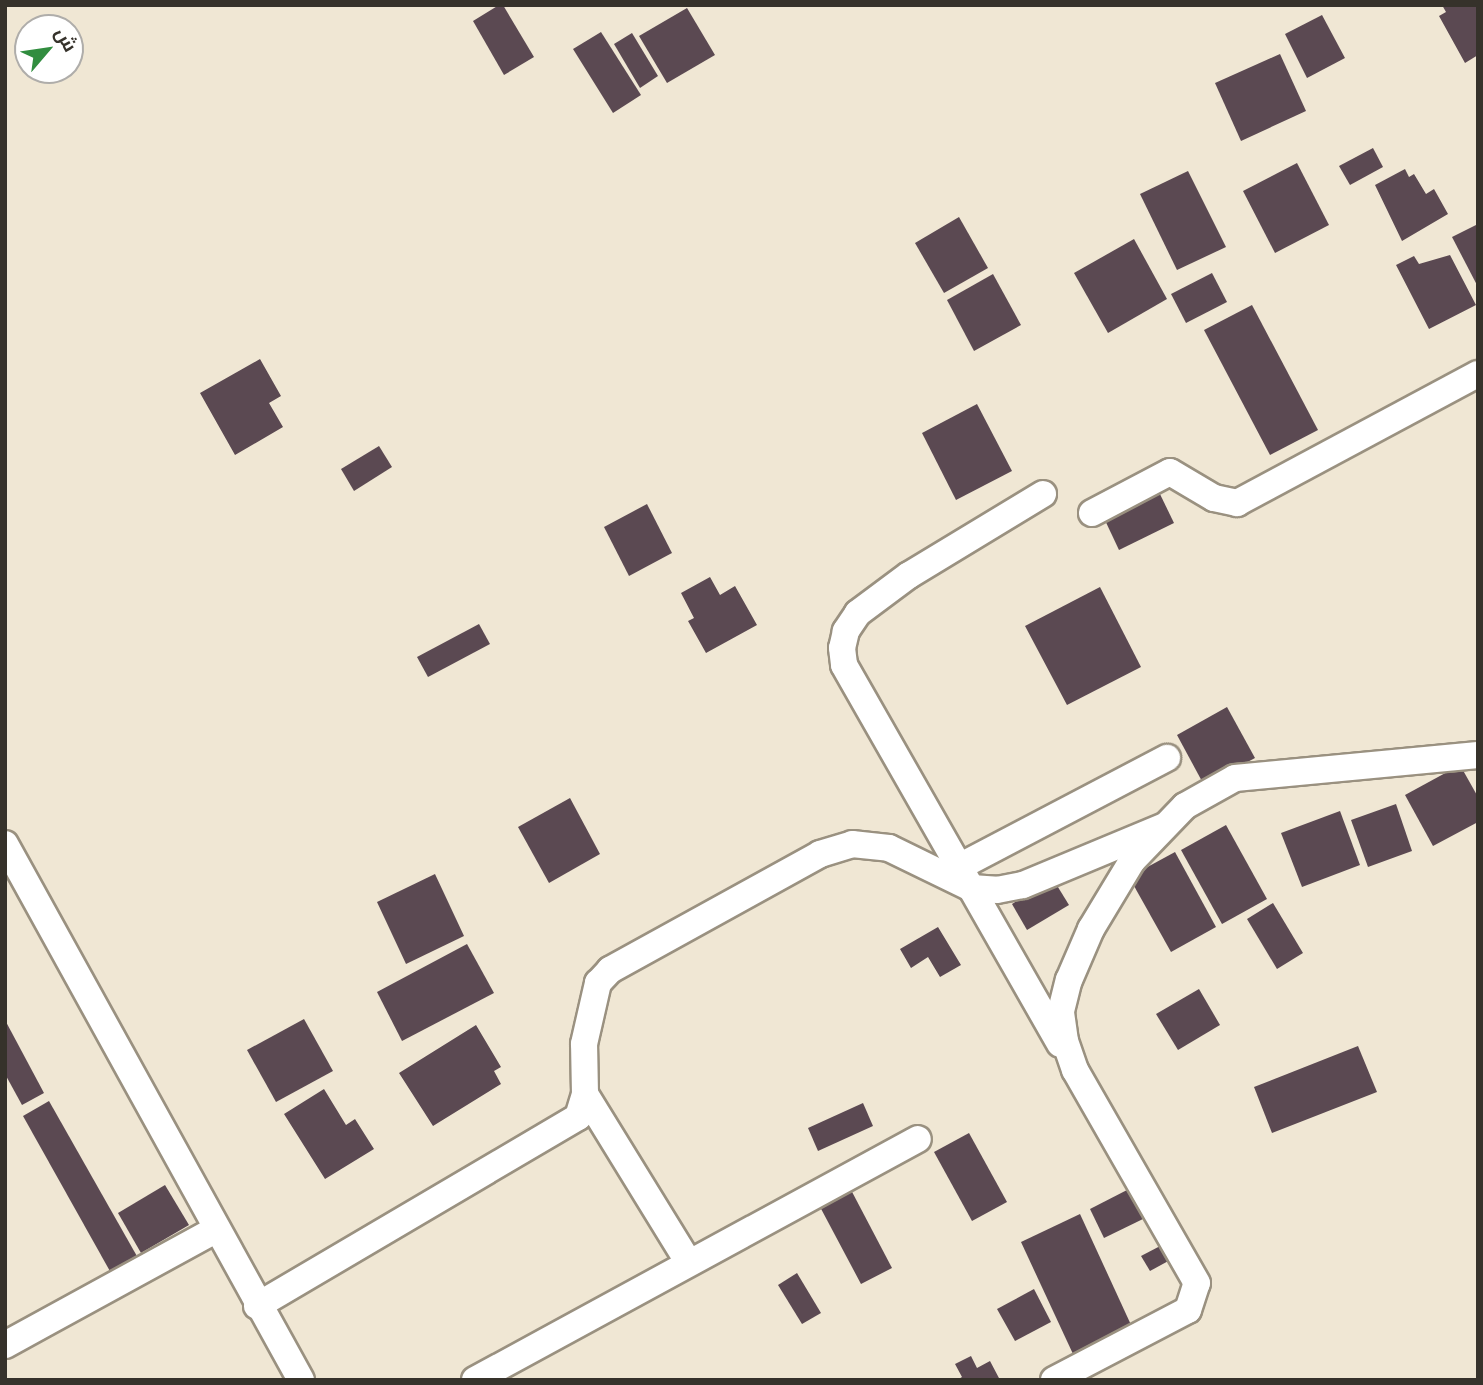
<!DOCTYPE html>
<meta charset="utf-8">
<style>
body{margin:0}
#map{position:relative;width:1483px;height:1385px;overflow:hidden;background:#f0e7d4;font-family:Inter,Cairo,sans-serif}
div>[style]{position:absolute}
.building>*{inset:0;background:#5b4952}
.roads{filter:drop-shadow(2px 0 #9a9180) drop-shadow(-2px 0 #9a9180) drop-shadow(0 2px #9a9180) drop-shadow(0 -2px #9a9180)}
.minor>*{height:26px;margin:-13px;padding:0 13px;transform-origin:13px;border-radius:13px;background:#fff}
span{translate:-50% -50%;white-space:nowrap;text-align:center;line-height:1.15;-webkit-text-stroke:7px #fff;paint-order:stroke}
.frame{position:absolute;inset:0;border:7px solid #36322b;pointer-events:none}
.north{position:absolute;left:14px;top:14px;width:70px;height:70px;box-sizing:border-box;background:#fff;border:2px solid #afadaa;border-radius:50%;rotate:61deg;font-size:19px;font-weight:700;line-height:28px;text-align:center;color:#36322b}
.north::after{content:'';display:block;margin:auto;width:24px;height:32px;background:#318d3f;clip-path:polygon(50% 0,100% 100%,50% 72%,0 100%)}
</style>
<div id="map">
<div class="building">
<i style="clip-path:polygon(499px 5px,503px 5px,534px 57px,504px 75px,473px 21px)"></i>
<i style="clip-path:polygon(1442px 5px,1478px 5px,1478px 55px,1465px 63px,1439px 16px,1446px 12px)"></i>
<i style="clip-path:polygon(687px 8px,715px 55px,667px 83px,639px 36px)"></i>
<i style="clip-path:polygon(1322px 15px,1345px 58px,1307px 78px,1285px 34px)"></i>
<i style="clip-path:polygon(601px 32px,641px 95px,613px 113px,573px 49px)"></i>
<i style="clip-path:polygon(632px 33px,658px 76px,640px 88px,614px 44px)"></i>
<i style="clip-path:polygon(1280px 54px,1306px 111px,1241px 141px,1215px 83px)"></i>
<i style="clip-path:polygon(1373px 148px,1383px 167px,1350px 185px,1339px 166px)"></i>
<i style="clip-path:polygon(1297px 163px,1329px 225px,1275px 253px,1243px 191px)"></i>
<i style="clip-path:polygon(1405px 169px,1409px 177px,1414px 174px,1426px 194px,1434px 189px,1448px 214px,1402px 241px,1375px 185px)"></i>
<i style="clip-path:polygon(1188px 171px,1226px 247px,1177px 270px,1140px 194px)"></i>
<i style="clip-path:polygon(959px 217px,988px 268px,944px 293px,915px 243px)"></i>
<i style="clip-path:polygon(1478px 224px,1478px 287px,1452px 237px)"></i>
<i style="clip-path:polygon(1134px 239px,1167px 299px,1108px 333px,1074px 273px)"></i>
<i style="clip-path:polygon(1450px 255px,1476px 305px,1429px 329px,1396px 265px,1414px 256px,1419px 264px)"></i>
<i style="clip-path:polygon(1212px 273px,1227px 302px,1186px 323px,1171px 294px)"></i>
<i style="clip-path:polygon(993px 274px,1021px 325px,974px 351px,947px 300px)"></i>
<i style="clip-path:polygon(1252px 305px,1318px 430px,1270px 455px,1204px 330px)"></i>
<i style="clip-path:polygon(260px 359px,281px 396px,269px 403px,283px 427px,235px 455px,200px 393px)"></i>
<i style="clip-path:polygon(977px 404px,1012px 471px,956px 500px,922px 433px)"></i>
<i style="clip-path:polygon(379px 446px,392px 467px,354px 491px,341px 469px)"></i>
<i style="clip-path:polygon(1158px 490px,1174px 523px,1119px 550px,1103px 516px)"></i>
<i style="clip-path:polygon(647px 504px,672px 553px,629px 576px,604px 527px)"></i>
<i style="clip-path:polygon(710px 577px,720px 595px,735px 586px,757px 625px,706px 653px,688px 621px,694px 618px,681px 593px)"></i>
<i style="clip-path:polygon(1100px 587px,1141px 667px,1067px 705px,1025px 626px)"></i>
<i style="clip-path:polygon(479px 624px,490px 644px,428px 677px,417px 657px)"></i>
<i style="clip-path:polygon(1227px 707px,1255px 758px,1204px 785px,1177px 735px)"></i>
<i style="clip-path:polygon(1460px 765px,1478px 797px,1478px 822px,1433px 846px,1405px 795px)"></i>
<i style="clip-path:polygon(570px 798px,600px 854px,549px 883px,518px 827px)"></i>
<i style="clip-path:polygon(1396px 804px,1412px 851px,1368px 867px,1351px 820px)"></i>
<i style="clip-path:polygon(1340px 811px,1360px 865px,1302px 887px,1281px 833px)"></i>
<i style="clip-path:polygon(1226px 825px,1267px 899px,1222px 924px,1181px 850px)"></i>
<i style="clip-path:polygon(1175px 852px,1216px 927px,1171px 952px,1129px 877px)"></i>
<i style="clip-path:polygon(435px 874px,464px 936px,406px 964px,377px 902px)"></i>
<i style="clip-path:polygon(1053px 879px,1069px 905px,1027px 930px,1012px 904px)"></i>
<i style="clip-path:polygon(1273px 903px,1303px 953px,1277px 969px,1247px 919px)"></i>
<i style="clip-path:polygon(938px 927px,961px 965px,940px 977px,928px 957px,911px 968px,900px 949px)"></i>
<i style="clip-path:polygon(467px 944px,494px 993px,402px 1041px,377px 992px)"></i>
<i style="clip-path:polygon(1199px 989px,1220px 1025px,1178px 1050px,1156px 1014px)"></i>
<i style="clip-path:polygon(304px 1019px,333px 1071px,276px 1102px,247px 1050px)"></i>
<i style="clip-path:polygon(5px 1020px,44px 1093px,22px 1105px,5px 1074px)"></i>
<i style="clip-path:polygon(476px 1025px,501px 1067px,494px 1071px,501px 1084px,433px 1126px,399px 1073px)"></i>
<i style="clip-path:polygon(1358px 1046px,1377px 1092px,1272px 1133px,1254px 1087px)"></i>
<i style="clip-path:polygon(324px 1089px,346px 1125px,355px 1119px,374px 1149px,325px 1179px,284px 1114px)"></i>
<i style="clip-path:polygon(49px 1101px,138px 1258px,111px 1273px,23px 1116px)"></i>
<i style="clip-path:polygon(863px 1103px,873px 1126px,818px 1151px,808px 1128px)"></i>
<i style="clip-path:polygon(969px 1133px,1007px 1202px,972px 1221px,934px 1152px)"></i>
<i style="clip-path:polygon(165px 1185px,189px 1225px,141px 1253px,118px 1213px)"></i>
<i style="clip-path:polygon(850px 1188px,892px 1268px,861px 1284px,819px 1205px)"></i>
<i style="clip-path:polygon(1129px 1189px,1143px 1219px,1104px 1238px,1090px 1209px)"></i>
<i style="clip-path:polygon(1080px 1214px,1132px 1327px,1073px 1354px,1021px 1242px)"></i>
<i style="clip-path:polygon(1164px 1244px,1172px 1259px,1150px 1271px,1141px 1256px)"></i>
<i style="clip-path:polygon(797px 1273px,821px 1313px,802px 1324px,778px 1285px)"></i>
<i style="clip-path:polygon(1034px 1289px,1051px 1322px,1015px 1341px,997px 1309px)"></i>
<i style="clip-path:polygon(971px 1356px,977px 1368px,990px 1361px,1000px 1380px,957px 1380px,962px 1377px,955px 1364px)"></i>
</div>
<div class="roads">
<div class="minor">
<i style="left:1043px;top:494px;width:157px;rotate:148.8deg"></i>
<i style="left:909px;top:575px;width:64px;rotate:143.3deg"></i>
<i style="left:858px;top:613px;width:22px;rotate:124deg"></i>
<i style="left:846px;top:631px;width:17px;rotate:103deg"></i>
<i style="left:842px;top:648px;width:17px;rotate:83deg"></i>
<i style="left:844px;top:665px;width:436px;rotate:60.3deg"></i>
<i style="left:1092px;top:513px;width:88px;rotate:-27.7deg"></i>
<i style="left:1170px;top:472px;width:51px;rotate:30.6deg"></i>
<i style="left:1214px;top:498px;width:24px;rotate:12deg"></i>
<i style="left:1237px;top:503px;width:273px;rotate:-28.2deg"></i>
<i style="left:5px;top:844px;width:612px;rotate:61.09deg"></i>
<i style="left:959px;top:867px;width:235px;rotate:-27.7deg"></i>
<i style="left:585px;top:1094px;width:198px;rotate:58.4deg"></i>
<i style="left:257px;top:1306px;width:373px;rotate:-30.5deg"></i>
<i style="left:578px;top:1117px;width:24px;rotate:-73deg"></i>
<i style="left:585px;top:1094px;width:50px;rotate:-91.1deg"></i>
<i style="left:584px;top:1044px;width:63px;rotate:-77.1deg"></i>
<i style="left:598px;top:983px;width:18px;rotate:-47deg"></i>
<i style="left:610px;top:970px;width:240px;rotate:-28.9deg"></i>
<i style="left:820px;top:854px;width:34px;rotate:-17deg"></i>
<i style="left:852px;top:844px;width:37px;rotate:6deg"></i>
<i style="left:889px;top:848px;width:91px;rotate:26deg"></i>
<i style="left:971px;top:888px;width:26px;rotate:4deg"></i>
<i style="left:997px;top:890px;width:26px;rotate:-11deg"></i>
<i style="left:1023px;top:885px;width:151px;rotate:-22.6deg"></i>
<i style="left:5px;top:1345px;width:239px;rotate:-28.7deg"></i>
<i style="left:475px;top:1380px;width:504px;rotate:-28.55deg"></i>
<i style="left:1054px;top:1380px;width:151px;rotate:-27.6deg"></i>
<i style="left:1188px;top:1310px;width:28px;rotate:-72deg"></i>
<i style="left:1197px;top:1283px;width:245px;rotate:-119.8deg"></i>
<i style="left:1075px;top:1070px;width:31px;rotate:-109deg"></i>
<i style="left:1065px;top:1041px;width:30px;rotate:-98deg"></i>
<i style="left:1061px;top:1011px;width:32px;rotate:-76deg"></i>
<i style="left:1069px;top:980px;width:56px;rotate:-66.7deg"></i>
<i style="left:1091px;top:929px;width:79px;rotate:-58.9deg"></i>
<i style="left:1132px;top:861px;width:76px;rotate:-46.1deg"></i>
<i style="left:1185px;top:806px;width:57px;rotate:-29.2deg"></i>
<i style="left:1235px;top:778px;width:244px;rotate:-5.4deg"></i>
</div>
</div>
<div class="frame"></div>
<div class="north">ش</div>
</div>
